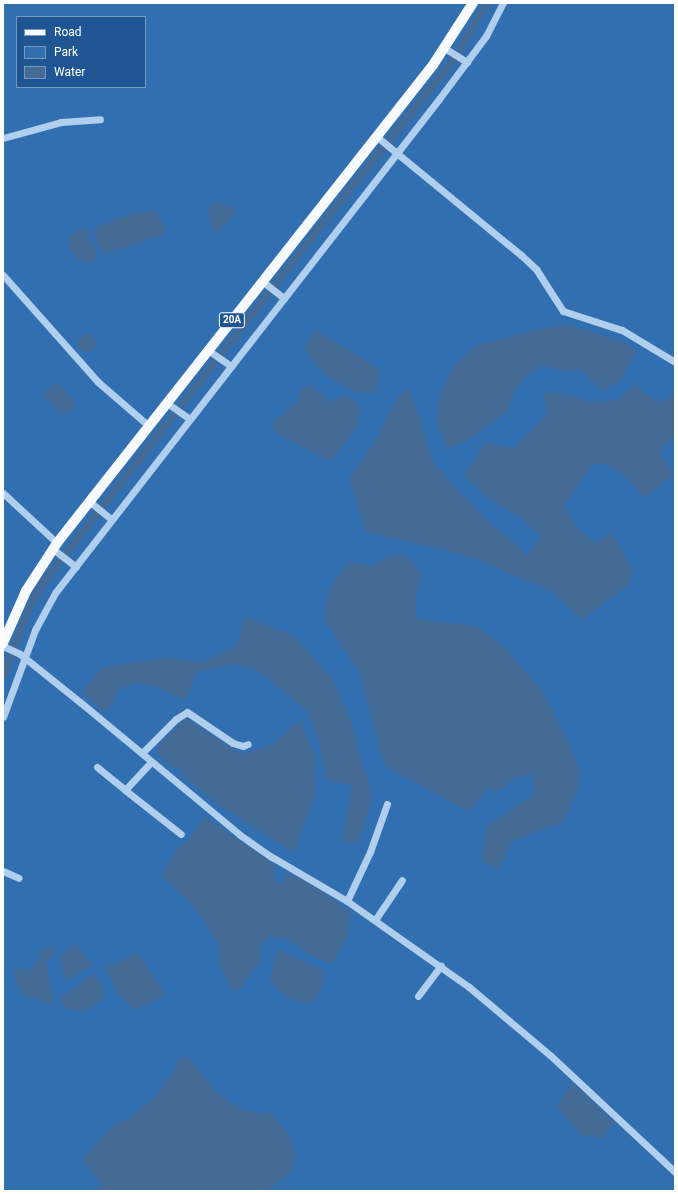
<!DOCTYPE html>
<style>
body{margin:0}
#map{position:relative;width:678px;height:1194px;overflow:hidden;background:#1e5592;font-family:Roboto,sans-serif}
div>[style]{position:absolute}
.green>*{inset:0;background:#326fb0}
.water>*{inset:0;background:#446a96}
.round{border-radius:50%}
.canal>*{height:7px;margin:-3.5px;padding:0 3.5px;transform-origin:3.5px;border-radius:3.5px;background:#446a96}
.minor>*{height:7px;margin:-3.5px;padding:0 3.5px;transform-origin:3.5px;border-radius:3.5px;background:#b0ceee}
.major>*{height:10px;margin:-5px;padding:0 5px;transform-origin:5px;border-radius:5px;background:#f7faff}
span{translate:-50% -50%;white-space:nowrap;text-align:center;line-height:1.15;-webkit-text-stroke:4px #1e5592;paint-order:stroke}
.shield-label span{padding:1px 3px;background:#1e5592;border:1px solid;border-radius:3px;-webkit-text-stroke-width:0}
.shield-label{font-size:10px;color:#fff;font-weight:700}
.frame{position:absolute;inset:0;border:4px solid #fff;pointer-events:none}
.legend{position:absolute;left:16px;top:16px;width:130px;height:72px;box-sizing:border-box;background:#1e5592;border:1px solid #7899be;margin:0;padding:5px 7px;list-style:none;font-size:12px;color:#fff}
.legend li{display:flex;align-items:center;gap:8px;height:20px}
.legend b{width:20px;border:1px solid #7899be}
</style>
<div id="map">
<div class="green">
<i style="clip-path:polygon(evenodd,3px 3px,675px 3px,675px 1191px,3px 1191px,3px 3px,17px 17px,145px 17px,145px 87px,17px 87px,17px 17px)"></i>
</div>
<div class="water">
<i style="clip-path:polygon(216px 202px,232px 207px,236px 212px,217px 234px,212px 230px,208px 208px)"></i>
<i style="clip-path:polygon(156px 210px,165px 228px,163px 235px,104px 254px,95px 239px,95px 228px,126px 215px)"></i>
<i style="clip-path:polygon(86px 228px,98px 257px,89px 263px,76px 259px,69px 248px,69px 237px,77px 230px)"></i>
<i style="clip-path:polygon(569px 325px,626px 343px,636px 351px,621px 380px,603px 390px,579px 370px,562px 371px,544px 365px,528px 374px,516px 388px,507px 412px,465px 442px,447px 449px,437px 423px,439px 396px,454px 365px,476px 346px,543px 328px)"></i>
<i style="clip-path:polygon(316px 330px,380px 370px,376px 393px,354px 392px,327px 376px,310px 359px,305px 347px)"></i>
<i class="round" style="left:78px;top:334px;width:18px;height:18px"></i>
<i style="clip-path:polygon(56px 382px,75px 401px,71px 411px,63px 415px,42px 394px)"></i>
<i style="clip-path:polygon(310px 385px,332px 402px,345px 394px,360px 406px,358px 425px,331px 461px,277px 434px,271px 424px,298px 401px,300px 390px)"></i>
<i style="clip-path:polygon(635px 386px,661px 403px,675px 393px,675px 436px,659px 450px,673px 474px,645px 498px,622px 474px,605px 464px,592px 464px,564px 506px,579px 530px,596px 542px,612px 532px,632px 569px,631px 583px,582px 620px,551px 591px,492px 566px,453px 552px,366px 532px,349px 479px,373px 444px,397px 398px,408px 388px,420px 418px,431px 458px,449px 481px,491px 524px,515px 543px,527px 556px,540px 536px,522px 519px,485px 496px,464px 475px,486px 443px,513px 448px,547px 415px,543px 392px,562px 393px,591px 402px,617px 400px)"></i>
<i style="clip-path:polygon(393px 555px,406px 555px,421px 573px,416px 598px,417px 619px,476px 626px,503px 646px,542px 690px,566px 737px,580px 771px,578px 790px,564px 821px,513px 841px,498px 870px,481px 860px,487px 826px,535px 793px,533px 774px,515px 778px,499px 791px,488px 788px,469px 812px,384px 765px,359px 671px,324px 620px,329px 589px,349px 562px,373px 565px)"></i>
<i style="clip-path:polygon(245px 616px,295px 637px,334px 681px,353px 727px,361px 762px,368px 778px,372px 800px,358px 842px,342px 842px,352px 785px,327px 780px,318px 738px,308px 712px,257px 670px,235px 664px,197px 672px,185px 700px,155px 687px,137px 683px,119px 689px,112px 705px,105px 713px,82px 692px,101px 668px,163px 658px,202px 662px,237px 645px)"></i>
<i style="clip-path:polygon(186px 718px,241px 754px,273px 744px,300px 720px,315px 755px,316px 792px,294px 853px,217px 804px,181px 774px,184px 769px,179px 766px,176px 770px,159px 756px,158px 745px)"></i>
<i style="clip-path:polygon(206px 817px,275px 865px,274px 881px,283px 883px,287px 873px,307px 881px,350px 912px,348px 935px,332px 964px,310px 955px,291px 941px,271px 935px,260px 946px,260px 963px,252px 971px,241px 988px,232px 990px,220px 965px,218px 943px,194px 907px,162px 876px,176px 850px,192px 836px,200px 822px)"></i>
<i style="clip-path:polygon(75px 944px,92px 965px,66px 981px,59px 958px)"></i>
<i style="clip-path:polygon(54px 946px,55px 952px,46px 964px,54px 1005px,23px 995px,16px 981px,15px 968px,29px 971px,37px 962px,42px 949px)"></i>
<i style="clip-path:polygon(277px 949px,325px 972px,322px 987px,311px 1004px,287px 998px,270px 982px)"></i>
<i style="clip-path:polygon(138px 952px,165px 995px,135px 1010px,118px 994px,105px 965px,115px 964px)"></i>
<i style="clip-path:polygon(94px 973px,104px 989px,103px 999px,84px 1012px,66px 1008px,60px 998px)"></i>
<i style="clip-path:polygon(189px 1057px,219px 1095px,241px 1109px,260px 1114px,271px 1112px,291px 1138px,296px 1156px,291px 1172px,267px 1191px,95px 1191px,103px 1186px,82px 1159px,112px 1126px,130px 1117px,154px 1098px,172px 1074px,179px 1060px)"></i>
<i style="clip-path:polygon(573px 1083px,614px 1122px,603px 1138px,581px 1135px,556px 1106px)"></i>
</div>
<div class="canal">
<i style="left:3px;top:676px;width:66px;rotate:-69.6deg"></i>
<i style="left:26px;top:614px;width:31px;rotate:-63deg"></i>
<i style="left:40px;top:586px;width:443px;rotate:-52.1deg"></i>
<i style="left:312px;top:236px;width:229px;rotate:-51.4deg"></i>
<i style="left:455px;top:57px;width:62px;rotate:-60.1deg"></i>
</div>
<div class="minor">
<i style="left:446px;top:49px;width:25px;rotate:32deg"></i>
<i style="left:376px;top:136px;width:188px;rotate:39.4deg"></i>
<i style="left:521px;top:255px;width:21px;rotate:43deg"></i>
<i style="left:536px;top:269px;width:50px;rotate:57.3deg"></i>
<i style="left:563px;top:311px;width:62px;rotate:17.9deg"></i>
<i style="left:622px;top:330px;width:62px;rotate:31.1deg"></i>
<i style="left:3px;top:138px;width:60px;rotate:-15.4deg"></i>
<i style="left:61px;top:122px;width:39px;rotate:-4deg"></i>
<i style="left:3px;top:275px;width:143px;rotate:48.4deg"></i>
<i style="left:98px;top:382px;width:67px;rotate:40.8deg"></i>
<i style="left:262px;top:281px;width:28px;rotate:38deg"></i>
<i style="left:208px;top:350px;width:28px;rotate:35deg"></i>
<i style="left:167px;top:403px;width:28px;rotate:35deg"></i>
<i style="left:3px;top:493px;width:74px;rotate:42.8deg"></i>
<i style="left:90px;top:502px;width:28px;rotate:39deg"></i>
<i style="left:53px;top:549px;width:29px;rotate:38deg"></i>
<i style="left:3px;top:646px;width:19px;rotate:25deg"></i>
<i style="left:20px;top:654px;width:77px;rotate:38.7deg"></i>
<i style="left:80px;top:702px;width:208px;rotate:39.7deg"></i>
<i style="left:240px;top:835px;width:39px;rotate:35deg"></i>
<i style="left:272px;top:857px;width:87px;rotate:30.4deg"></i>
<i style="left:347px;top:901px;width:149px;rotate:35.2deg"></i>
<i style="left:469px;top:987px;width:107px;rotate:40.1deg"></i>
<i style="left:551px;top:1056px;width:170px;rotate:43.1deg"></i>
<i style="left:3px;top:717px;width:93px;rotate:-69.8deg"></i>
<i style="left:35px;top:630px;width:42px;rotate:-61.6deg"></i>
<i style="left:55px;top:593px;width:626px;rotate:-52.14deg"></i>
<i style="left:439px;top:99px;width:79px;rotate:-53.3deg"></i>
<i style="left:486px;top:36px;width:37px;rotate:-63deg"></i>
<i style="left:142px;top:753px;width:48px;rotate:-45deg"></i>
<i style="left:176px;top:719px;width:13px;rotate:-32deg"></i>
<i style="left:187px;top:712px;width:55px;rotate:34deg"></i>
<i style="left:233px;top:743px;width:10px;rotate:17deg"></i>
<i style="left:243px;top:746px;width:5px;rotate:-22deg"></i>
<i style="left:151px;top:762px;width:38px;rotate:133deg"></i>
<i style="left:125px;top:790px;width:71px;rotate:38.2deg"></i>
<i style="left:97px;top:767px;width:36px;rotate:39deg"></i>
<i style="left:3px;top:871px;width:17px;rotate:24deg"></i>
<i style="left:347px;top:901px;width:54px;rotate:-64.9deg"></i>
<i style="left:370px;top:852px;width:51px;rotate:-70.5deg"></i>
<i style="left:375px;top:920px;width:48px;rotate:-56deg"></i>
<i style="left:418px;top:996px;width:38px;rotate:-53deg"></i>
</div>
<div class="major">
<i style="left:3px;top:643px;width:57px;rotate:-66.1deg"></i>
<i style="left:26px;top:591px;width:57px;rotate:-57.1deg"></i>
<i style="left:57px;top:543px;width:608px;rotate:-51.81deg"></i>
<i style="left:433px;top:65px;width:74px;rotate:-57.2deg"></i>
</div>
<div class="shield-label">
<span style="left:232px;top:320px">20A</span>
</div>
<div class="frame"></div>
<ul class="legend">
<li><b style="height:5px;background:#f7faff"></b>Road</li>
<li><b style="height:11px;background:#326fb0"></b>Park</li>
<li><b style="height:11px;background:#446a96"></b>Water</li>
</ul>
</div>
